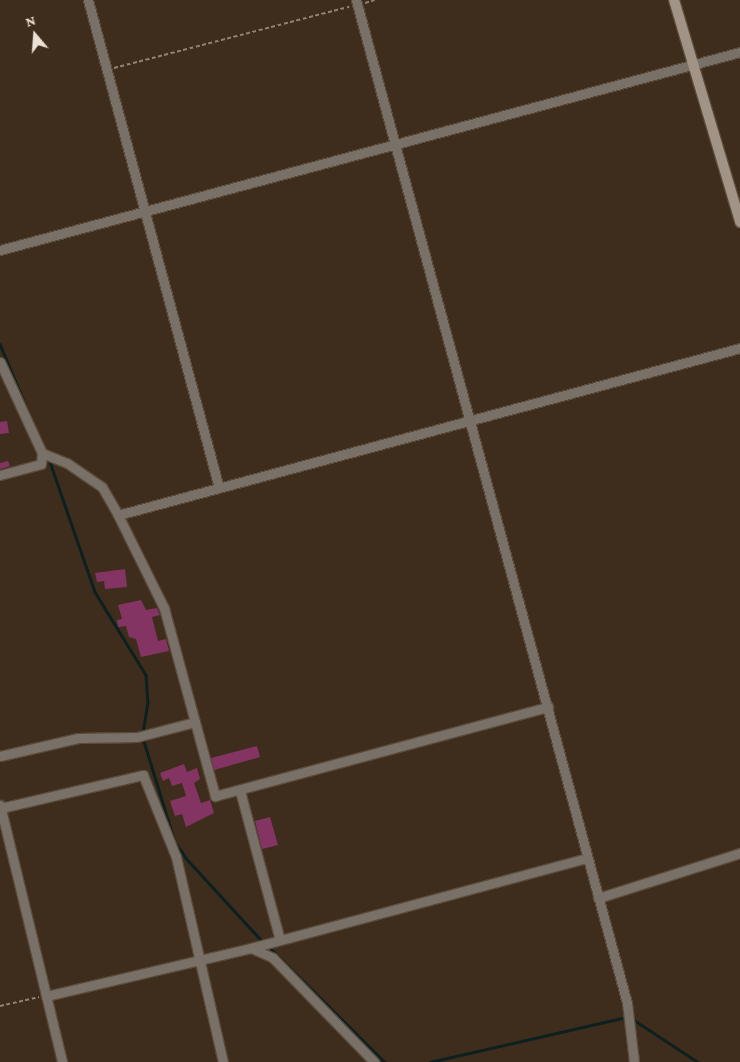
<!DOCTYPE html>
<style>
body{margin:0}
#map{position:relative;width:740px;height:1062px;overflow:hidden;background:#3e2d1c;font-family:"Crimson Pro",serif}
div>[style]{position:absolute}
.stream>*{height:2.5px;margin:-1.25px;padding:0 1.25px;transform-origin:1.25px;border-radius:1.25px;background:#0d2020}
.building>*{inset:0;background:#833463}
.path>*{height:2px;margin-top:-1px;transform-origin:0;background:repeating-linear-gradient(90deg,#8f8173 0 4px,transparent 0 6.5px)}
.roads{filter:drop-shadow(1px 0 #5a4a3a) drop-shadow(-1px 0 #5a4a3a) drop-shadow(0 1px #5a4a3a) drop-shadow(0 -1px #5a4a3a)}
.street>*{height:9px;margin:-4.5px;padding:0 4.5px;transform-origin:4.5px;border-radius:4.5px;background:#797168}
.secondary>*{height:10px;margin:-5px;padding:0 5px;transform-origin:5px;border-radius:5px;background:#a19486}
span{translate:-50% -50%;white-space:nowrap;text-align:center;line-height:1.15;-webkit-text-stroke:4.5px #3e2d1c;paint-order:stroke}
.north{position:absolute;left:10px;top:10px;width:50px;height:50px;-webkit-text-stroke:4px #3e2d1c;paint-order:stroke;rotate:342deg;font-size:14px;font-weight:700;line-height:20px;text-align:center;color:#ebe0d5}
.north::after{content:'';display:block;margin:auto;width:18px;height:22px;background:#ebe0d5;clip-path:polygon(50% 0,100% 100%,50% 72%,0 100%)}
</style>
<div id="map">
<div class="stream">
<i style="left:0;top:344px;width:96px;rotate:67.4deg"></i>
<i style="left:49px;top:459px;width:141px;rotate:70.9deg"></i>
<i style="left:95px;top:592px;width:97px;rotate:58.4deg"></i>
<i style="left:146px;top:675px;width:27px;rotate:86deg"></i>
<i style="left:148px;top:702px;width:31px;rotate:99deg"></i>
<i style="left:143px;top:738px;width:109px;rotate:72.9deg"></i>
<i style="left:175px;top:842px;width:19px;rotate:55deg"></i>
<i style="left:186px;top:858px;width:114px;rotate:47.5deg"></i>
<i style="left:267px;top:945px;width:166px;rotate:44.8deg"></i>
<i style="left:631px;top:1018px;width:80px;rotate:33.3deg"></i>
<i style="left:430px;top:1062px;width:201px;rotate:-12.9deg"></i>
</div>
<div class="building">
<i style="clip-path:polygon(7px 421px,9px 433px,0 434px,0 422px)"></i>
<i style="clip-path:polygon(8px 461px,10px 466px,0 469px,0 463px)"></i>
<i style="clip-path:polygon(125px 569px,127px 587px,105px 589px,104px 581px,97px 582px,95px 573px)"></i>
<i style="clip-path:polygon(141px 600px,146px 610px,157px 608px,160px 615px,152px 617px,158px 641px,166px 639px,169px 651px,141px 657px,136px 639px,129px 637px,126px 626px,118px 627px,117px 620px,122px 619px,118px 605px)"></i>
<i style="clip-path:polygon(257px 746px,260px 757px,214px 770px,211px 758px)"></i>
<i style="clip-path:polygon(184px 764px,187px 772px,197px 768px,200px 779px,194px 783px,201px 803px,210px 800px,214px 813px,186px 827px,182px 814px,175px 816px,170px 801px,186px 796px,182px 783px,172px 786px,169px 778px,163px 781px,160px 773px)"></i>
<i style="clip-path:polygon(270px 817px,278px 845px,262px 849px,255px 821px)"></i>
</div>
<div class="path">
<i style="left:365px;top:3px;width:10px;rotate:-17deg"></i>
<i style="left:114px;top:68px;width:243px;rotate:-14.6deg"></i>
<i style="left:0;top:1006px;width:40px;rotate:-13deg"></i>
</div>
<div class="roads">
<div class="street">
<i style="left:88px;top:0;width:505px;rotate:74.97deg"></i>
<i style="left:356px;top:0;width:1039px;rotate:74.88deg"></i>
<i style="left:627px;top:1003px;width:59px;rotate:83.2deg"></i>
<i style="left:0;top:250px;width:766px;rotate:-14.98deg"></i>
<i style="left:0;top:362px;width:100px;rotate:65.2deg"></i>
<i style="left:42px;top:453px;width:27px;rotate:22deg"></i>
<i style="left:67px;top:463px;width:42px;rotate:34.4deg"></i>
<i style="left:102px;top:487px;width:32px;rotate:60deg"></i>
<i style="left:118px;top:515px;width:104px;rotate:63.7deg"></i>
<i style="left:164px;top:608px;width:195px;rotate:74.8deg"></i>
<i style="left:215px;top:796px;width:345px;rotate:-15deg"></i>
<i style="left:0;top:475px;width:42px;rotate:-15deg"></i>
<i style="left:41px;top:464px;width:11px;rotate:-85deg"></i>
<i style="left:118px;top:515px;width:644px;rotate:-15.03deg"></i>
<i style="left:0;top:756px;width:80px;rotate:-13deg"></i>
<i style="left:78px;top:738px;width:59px;rotate:-1deg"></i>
<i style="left:137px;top:737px;width:60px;rotate:-14.5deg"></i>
<i style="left:240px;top:791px;width:154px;rotate:75deg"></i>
<i style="left:0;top:805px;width:264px;rotate:76.4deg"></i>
<i style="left:1px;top:808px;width:146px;rotate:-13.1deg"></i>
<i style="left:143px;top:775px;width:88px;rotate:68.1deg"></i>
<i style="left:176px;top:857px;width:210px;rotate:77.1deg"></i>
<i style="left:598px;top:898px;width:149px;rotate:-17.6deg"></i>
<i style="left:251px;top:948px;width:24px;rotate:24deg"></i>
<i style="left:273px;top:958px;width:145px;rotate:45.8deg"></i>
<i style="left:46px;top:996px;width:211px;rotate:-13.2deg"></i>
<i style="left:251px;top:948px;width:347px;rotate:-15deg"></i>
</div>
<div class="secondary">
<i style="left:674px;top:0;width:232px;rotate:73.4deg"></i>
</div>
</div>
<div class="north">N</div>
</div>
